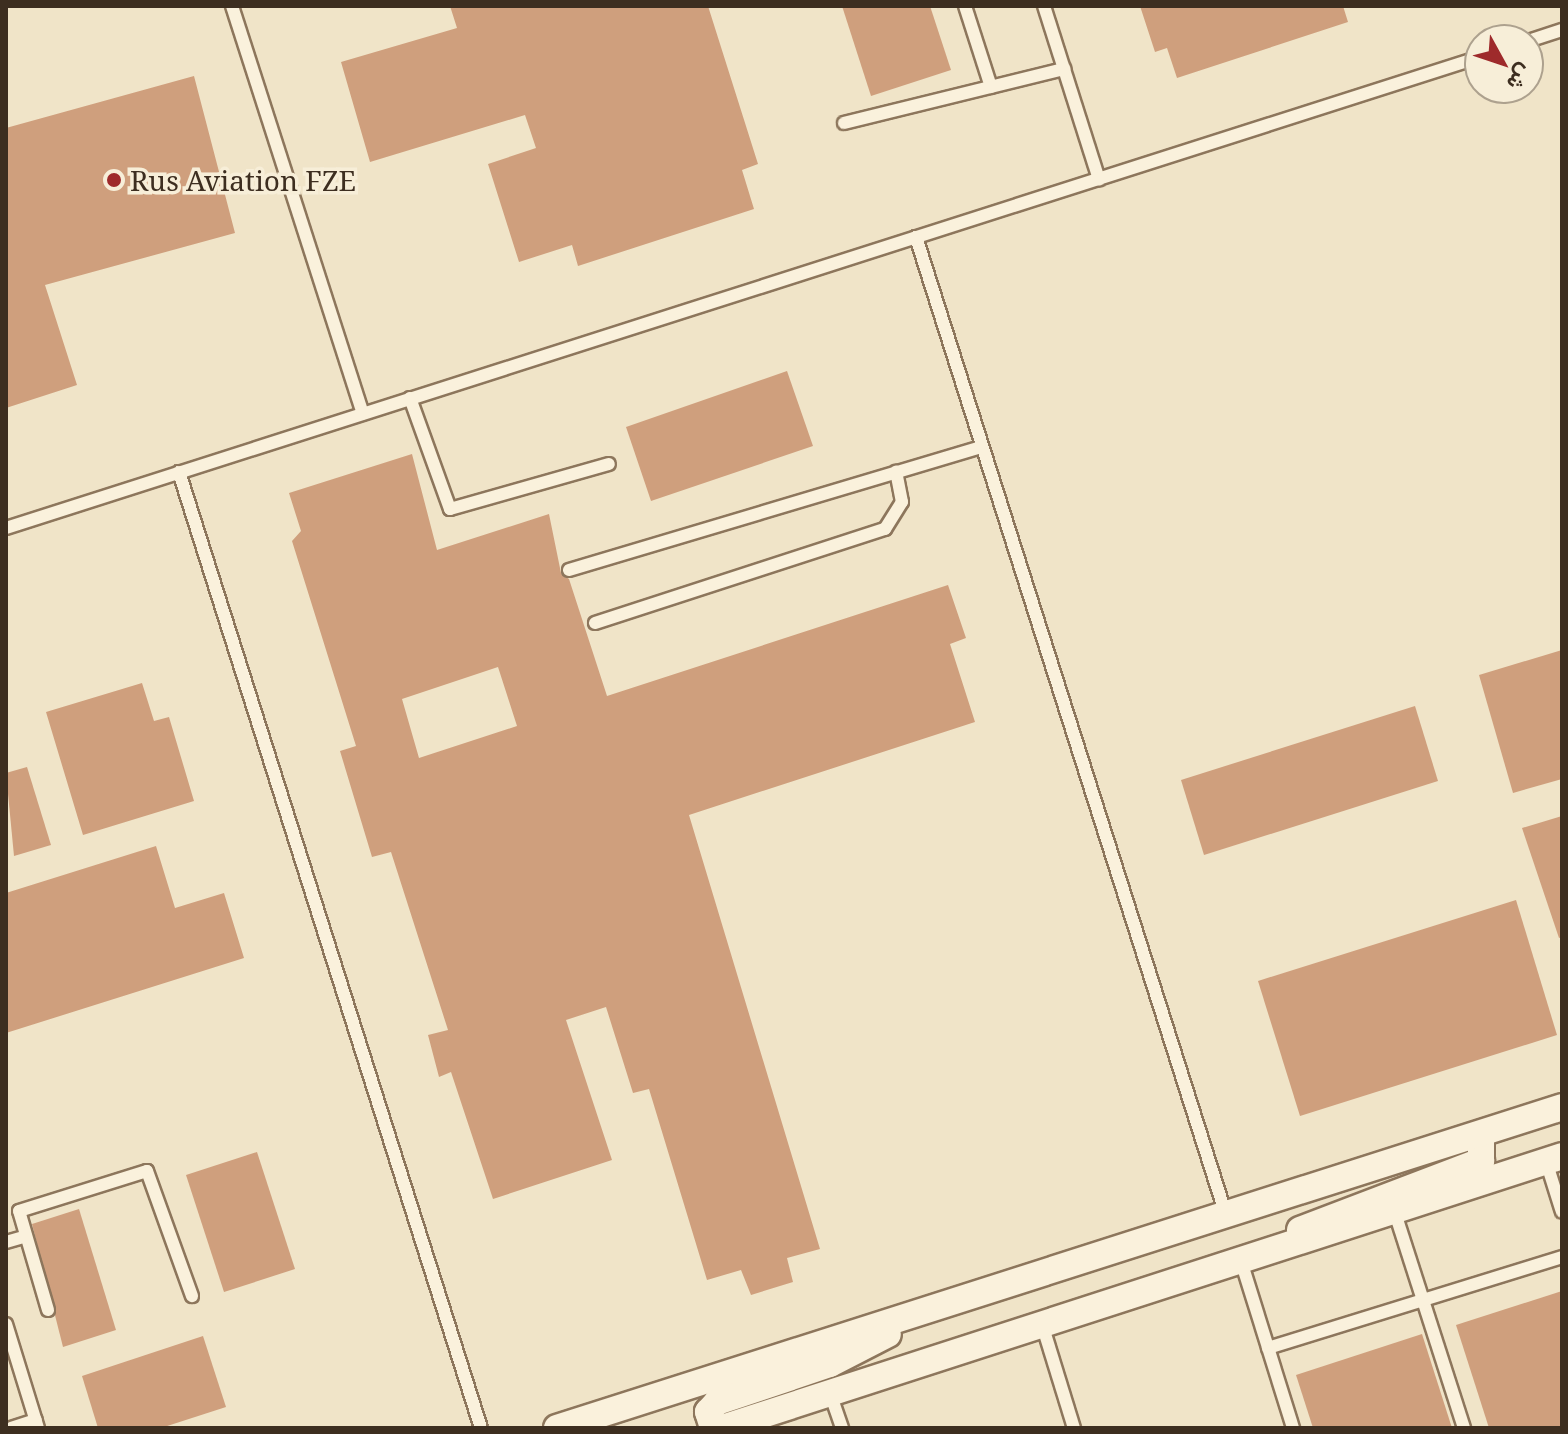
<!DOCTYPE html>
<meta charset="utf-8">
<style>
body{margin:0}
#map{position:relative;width:1568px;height:1434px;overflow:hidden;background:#f0e4c8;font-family:"Noto Serif",Vazirmatn,serif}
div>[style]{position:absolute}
.building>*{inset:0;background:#cf9f7d}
.roads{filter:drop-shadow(2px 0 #8d765c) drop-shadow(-2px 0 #8d765c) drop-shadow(0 2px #8d765c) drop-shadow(0 -2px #8d765c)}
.service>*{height:12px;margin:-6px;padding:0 6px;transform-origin:6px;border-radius:6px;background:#faf1dc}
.minor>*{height:26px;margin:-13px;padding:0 13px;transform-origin:13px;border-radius:13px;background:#faf1dc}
.dots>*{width:22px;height:22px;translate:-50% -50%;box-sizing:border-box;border:4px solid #f7eed8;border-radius:50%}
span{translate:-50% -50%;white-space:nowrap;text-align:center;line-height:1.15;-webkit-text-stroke:7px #f7eed8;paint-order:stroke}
.poi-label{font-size:28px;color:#3d2e20}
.left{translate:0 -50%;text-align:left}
.frame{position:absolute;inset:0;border:8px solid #3d2e20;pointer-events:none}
.north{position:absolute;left:1464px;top:24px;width:80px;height:80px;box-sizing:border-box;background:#f7eed8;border:2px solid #ada18e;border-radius:50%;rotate:130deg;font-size:22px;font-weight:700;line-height:32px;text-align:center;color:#3d2e20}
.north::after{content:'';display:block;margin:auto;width:28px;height:36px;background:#9e2a2b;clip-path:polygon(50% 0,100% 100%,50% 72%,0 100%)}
</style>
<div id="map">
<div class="building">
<i style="clip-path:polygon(450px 6px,708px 6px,758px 164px,742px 170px,754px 209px,578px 266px,572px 245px,519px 262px,488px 164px,536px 148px,525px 115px,370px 162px,341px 62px,457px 28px)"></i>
<i style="clip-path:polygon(842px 6px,930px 6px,951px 70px,871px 96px)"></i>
<i style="clip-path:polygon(1140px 6px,1343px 6px,1348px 22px,1177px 78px,1167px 48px,1155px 52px)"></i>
<i style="clip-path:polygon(194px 76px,235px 233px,45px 285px,77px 385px,6px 408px,6px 128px)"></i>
<i style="clip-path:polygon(787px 371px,813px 446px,651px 501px,626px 427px)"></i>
<i style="clip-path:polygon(evenodd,412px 454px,437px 550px,549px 514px,561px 573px,569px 579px,607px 696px,948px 585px,966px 638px,950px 644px,975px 722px,689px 815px,820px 1249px,787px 1258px,793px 1282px,751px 1295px,741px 1270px,707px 1280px,649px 1089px,633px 1093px,606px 1007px,566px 1020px,612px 1160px,493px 1199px,451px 1072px,439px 1077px,428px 1035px,448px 1030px,391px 852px,372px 857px,340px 751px,356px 746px,292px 541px,301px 531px,289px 493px,412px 454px,498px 667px,517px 726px,419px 758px,402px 699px,498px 667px)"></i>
<i style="clip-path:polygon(1562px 650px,1562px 779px,1513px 793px,1479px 675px)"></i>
<i style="clip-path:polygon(142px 683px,154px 721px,169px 717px,194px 801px,83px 835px,46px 712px)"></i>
<i style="clip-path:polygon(1415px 706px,1438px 781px,1204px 855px,1181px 780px)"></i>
<i style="clip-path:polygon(27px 767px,51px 845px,14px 856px,6px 773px)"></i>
<i style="clip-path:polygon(1562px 816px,1562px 937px,1559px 938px,1522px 828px)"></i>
<i style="clip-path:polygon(156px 846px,175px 908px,224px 893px,244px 958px,6px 1033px,6px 893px)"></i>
<i style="clip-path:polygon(1516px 900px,1557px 1035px,1300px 1116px,1258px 981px)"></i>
<i style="clip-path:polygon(257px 1152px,295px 1269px,224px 1292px,186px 1175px)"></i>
<i style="clip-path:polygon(79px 1209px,116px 1330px,63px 1347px,32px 1224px)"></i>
<i style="clip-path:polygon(1562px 1291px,1562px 1428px,1489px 1428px,1456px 1325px)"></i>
<i style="clip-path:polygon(1422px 1334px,1452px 1428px,1313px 1428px,1296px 1375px)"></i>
<i style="clip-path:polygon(203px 1336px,226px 1407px,161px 1428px,98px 1428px,82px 1376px)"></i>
</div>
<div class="roads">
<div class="service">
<i style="left:232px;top:6px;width:428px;rotate:72.2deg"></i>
<i style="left:965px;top:6px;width:85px;rotate:72.2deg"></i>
<i style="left:1044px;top:6px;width:182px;rotate:72.4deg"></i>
<i style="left:1528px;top:41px;width:36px;rotate:-18deg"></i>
<i style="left:844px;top:123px;width:227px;rotate:-13.8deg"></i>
<i style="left:916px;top:237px;width:1026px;rotate:72.41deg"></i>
<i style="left:410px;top:398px;width:118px;rotate:70.2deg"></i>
<i style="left:450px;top:509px;width:165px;rotate:-15.8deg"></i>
<i style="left:179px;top:472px;width:1003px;rotate:72.47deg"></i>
<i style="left:6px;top:528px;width:1547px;rotate:-17.72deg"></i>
<i style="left:569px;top:570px;width:431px;rotate:-16.6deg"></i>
<i style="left:595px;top:623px;width:305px;rotate:-18deg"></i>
<i style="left:885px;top:529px;width:32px;rotate:-58deg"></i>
<i style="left:902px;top:502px;width:31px;rotate:-101deg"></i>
<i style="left:1546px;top:1161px;width:53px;rotate:72.6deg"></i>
<i style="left:1395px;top:1213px;width:226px;rotate:72.2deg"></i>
<i style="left:6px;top:1242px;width:19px;rotate:-16deg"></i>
<i style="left:1242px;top:1264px;width:172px;rotate:72.7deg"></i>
<i style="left:48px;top:1310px;width:103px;rotate:-106.3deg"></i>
<i style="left:19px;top:1211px;width:134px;rotate:-17.4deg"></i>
<i style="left:147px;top:1171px;width:133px;rotate:70.2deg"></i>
<i style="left:6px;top:1324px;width:109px;rotate:72.9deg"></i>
<i style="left:1042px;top:1324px;width:109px;rotate:72.9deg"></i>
<i style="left:1268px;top:1348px;width:308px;rotate:-17.2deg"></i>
<i style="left:830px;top:1393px;width:37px;rotate:71deg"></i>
<i style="left:11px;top:1428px;width:26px;rotate:-18deg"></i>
</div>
<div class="minor">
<i style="left:1300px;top:1230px;width:194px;rotate:-20.9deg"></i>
<i style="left:1481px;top:1161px;width:27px;rotate:-90deg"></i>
<i style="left:557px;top:1428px;width:1055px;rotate:-17.71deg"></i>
<i style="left:713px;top:1428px;width:17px;rotate:-107deg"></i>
<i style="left:708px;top:1412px;width:13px;rotate:-48deg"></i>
<i style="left:717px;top:1402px;width:119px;rotate:-18.6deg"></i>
<i style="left:830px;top:1364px;width:65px;rotate:-27.3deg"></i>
<i style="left:722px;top:1428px;width:883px;rotate:-17.94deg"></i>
</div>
</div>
<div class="dots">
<i style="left:114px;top:180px;background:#9e2a2b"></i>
</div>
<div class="poi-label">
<span class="left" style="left:130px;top:180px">Rus Aviation FZE</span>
</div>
<div class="frame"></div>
<div class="north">ش</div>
</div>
